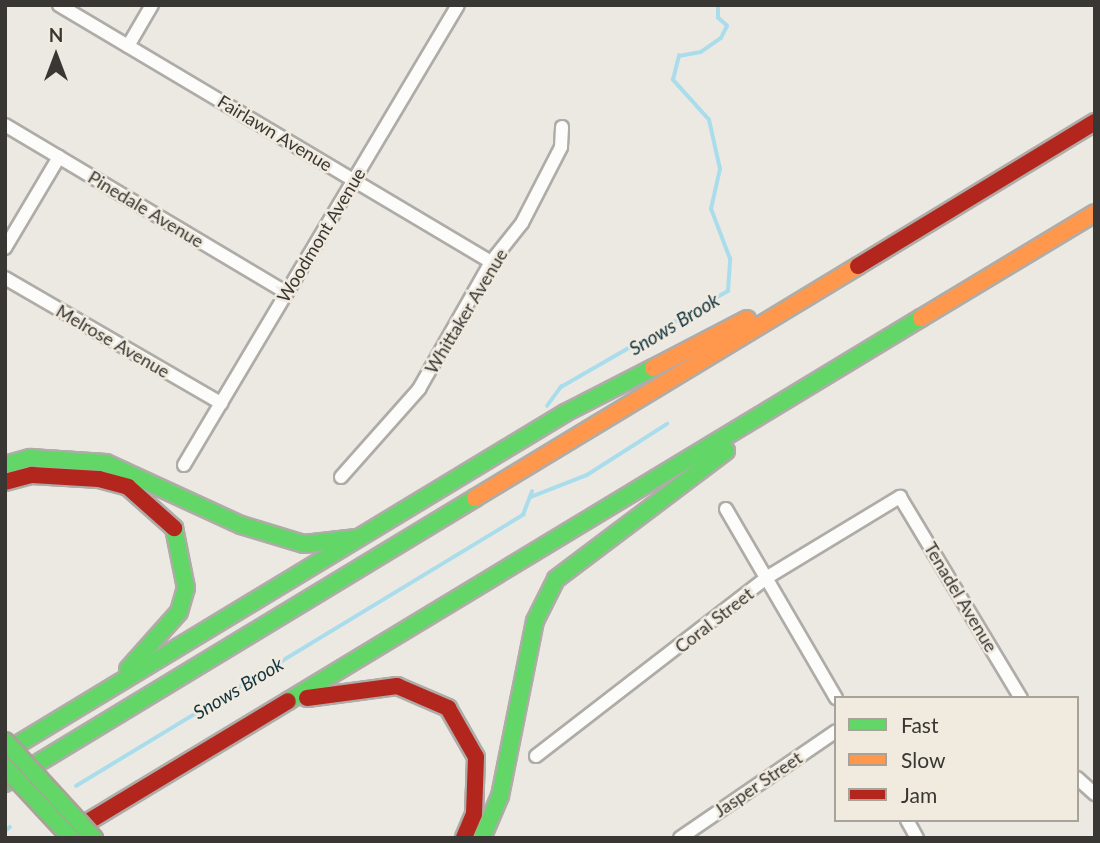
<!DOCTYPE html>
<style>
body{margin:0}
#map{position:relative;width:1100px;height:843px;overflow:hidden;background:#ece9e3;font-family:Lato,sans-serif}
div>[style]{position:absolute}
.stream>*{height:3.5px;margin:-1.75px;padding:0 1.75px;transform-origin:1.75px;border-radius:1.75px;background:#aaddec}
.roads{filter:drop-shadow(2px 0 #afaca8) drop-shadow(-2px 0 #afaca8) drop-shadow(0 2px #afaca8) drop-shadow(0 -2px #afaca8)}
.street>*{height:12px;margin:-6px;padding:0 6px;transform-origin:6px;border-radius:6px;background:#fcfcfb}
.fast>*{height:16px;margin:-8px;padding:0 8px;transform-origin:8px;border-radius:8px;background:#63d668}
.slow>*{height:16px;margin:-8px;padding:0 8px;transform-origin:8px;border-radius:8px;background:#ff974d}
.jam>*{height:16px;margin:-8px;padding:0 8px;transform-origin:8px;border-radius:8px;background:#b3261e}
.bridges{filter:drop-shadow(2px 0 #a8a297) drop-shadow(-2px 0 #a8a297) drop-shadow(0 2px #a8a297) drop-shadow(0 -2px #a8a297)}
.fast-bridge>*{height:16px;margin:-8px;padding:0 8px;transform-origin:8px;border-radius:8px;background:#63d668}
span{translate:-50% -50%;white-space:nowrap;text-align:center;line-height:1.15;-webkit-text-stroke:5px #f0eadf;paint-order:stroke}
.street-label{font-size:18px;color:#393733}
.water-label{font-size:19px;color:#11343f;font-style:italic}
.frame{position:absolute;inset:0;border:7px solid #393733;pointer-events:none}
.legend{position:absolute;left:834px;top:696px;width:245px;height:126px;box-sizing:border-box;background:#f0eadf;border:2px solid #a7a29a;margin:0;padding:9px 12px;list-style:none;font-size:21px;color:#393733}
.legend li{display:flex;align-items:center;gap:14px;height:35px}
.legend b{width:35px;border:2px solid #a7a29a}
.north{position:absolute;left:21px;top:21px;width:70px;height:70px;-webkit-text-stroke:5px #f0eadf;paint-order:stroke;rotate:0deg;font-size:19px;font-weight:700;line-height:28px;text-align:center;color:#393733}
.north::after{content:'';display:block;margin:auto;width:24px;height:32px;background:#393733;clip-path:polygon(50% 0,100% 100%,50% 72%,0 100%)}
</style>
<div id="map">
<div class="stream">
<i style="left:547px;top:406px;width:24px;rotate:-54deg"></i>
<i style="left:561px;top:387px;width:193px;rotate:-29.9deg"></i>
<i style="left:728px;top:291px;width:32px;rotate:-86deg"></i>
<i style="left:730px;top:259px;width:53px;rotate:-110.8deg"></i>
<i style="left:711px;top:209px;width:41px;rotate:-77.3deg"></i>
<i style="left:720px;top:169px;width:50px;rotate:-102.7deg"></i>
<i style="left:709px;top:120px;width:54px;rotate:-132deg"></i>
<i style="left:673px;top:80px;width:25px;rotate:-76deg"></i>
<i style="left:679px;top:56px;width:22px;rotate:-10deg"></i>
<i style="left:701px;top:52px;width:24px;rotate:-35deg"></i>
<i style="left:721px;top:38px;width:13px;rotate:-63deg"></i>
<i style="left:727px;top:26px;width:12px;rotate:-138deg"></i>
<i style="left:718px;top:18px;width:13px;rotate:-90deg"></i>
<i style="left:531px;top:497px;width:60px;rotate:-21.4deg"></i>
<i style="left:587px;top:475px;width:95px;rotate:-32.5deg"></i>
<i style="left:76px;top:786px;width:523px;rotate:-31.23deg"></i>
<i style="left:523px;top:515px;width:25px;rotate:-69deg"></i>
<i style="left:5px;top:831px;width:6px;rotate:-39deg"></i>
</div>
<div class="roads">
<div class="street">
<i style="left:59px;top:5px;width:503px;rotate:30.75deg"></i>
<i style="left:128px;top:46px;width:48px;rotate:-59.7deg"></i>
<i style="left:5px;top:125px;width:328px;rotate:30.8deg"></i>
<i style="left:5px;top:248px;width:106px;rotate:-59.3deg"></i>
<i style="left:5px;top:278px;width:250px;rotate:30.1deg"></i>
<i style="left:184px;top:465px;width:535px;rotate:-59.22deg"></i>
<i style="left:341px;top:477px;width:118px;rotate:-48.4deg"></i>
<i style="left:419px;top:389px;width:146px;rotate:-60.4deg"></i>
<i style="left:491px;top:262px;width:50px;rotate:-51.5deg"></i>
<i style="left:522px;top:223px;width:85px;rotate:-62.8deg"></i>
<i style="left:561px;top:147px;width:20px;rotate:-87deg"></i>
<i style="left:726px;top:509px;width:219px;rotate:59.8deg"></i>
<i style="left:536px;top:756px;width:291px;rotate:-37.7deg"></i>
<i style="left:766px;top:578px;width:157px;rotate:-31.2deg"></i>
<i style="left:900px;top:497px;width:235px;rotate:59deg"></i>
<i style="left:1077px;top:778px;width:24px;rotate:42deg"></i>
<i style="left:907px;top:820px;width:21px;rotate:61deg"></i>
<i style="left:680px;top:838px;width:189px;rotate:-34.4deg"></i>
</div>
<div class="fast">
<i style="left:5px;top:465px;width:26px;rotate:-16deg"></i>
<i style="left:30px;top:458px;width:76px;rotate:3.8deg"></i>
<i style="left:106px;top:463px;width:149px;rotate:24.7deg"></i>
<i style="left:241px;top:525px;width:66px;rotate:16.8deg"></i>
<i style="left:304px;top:544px;width:53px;rotate:-6.5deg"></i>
<i style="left:128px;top:669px;width:76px;rotate:-48.2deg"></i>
<i style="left:179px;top:612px;width:25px;rotate:-74deg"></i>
<i style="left:186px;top:588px;width:61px;rotate:-101.3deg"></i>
<i style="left:288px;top:701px;width:740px;rotate:-31.18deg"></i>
<i style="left:5px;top:752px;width:655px;rotate:-31.19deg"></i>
<i style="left:565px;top:413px;width:99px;rotate:-27.1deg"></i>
<i style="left:5px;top:783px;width:550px;rotate:-31.23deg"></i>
<i style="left:482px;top:838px;width:46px;rotate:-66.8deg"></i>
<i style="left:500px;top:796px;width:178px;rotate:-78.7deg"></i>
<i style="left:535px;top:621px;width:47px;rotate:-63.4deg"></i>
<i style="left:556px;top:579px;width:213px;rotate:-37deg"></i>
</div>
<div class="slow">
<i style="left:921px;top:318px;width:203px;rotate:-31.1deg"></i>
<i style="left:653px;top:368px;width:106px;rotate:-27.5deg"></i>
<i style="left:475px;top:498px;width:448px;rotate:-31.2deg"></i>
</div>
<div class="jam">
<i style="left:858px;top:266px;width:277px;rotate:-31.3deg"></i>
<i style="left:5px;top:482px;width:28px;rotate:-15deg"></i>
<i style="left:32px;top:475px;width:67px;rotate:3.4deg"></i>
<i style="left:99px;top:479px;width:30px;rotate:15deg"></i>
<i style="left:128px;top:487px;width:62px;rotate:41.7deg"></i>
<i style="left:307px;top:698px;width:91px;rotate:-7.6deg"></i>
<i style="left:397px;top:686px;width:56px;rotate:23.3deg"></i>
<i style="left:448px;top:708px;width:56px;rotate:60.3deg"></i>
<i style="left:476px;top:757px;width:57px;rotate:92deg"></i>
<i style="left:474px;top:814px;width:26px;rotate:113deg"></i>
<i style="left:66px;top:835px;width:259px;rotate:-31.1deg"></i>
</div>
</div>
<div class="bridges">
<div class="fast-bridge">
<i style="left:5px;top:741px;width:132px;rotate:47.5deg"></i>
<i style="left:5px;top:767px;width:97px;rotate:47.1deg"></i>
</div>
</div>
<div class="street-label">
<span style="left:275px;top:133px;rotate:31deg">Fairlawn Avenue</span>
<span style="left:146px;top:209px;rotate:31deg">Pinedale Avenue</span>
<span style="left:321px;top:235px;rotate:-59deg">Woodmont Avenue</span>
<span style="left:466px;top:311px;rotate:-59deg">Whittaker Avenue</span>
<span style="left:113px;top:341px;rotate:30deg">Melrose Avenue</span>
<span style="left:961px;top:597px;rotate:59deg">Tenadel Avenue</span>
<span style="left:714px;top:620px;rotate:-38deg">Coral Street</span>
<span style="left:758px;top:784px;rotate:-34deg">Jasper Street</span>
</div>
<div class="water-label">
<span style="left:674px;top:324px;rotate:-31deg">Snows Brook</span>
<span style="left:238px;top:688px;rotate:-31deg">Snows Brook</span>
</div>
<div class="frame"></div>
<ul class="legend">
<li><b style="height:9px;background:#63d668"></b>Fast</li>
<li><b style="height:9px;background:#ff974d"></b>Slow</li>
<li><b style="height:9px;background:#b3261e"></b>Jam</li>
</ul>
<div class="north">N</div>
</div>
